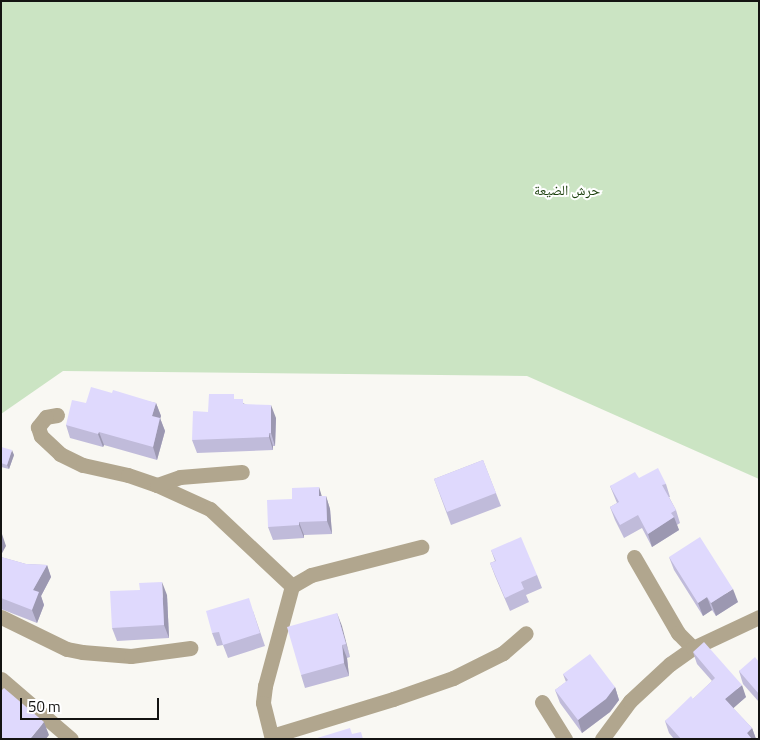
<!DOCTYPE html>
<meta charset="utf-8">
<style>
body{margin:0}
#map{position:relative;width:760px;height:740px;overflow:hidden;background:#f9f8f3;font-family:"Titillium Web","Noto Naskh Arabic",sans-serif}
div>[style]{position:absolute}
.green>*{inset:0;background:#cbe4c3}
.minor>*{height:15px;margin:-7.5px;padding:0 7.5px;transform-origin:7.5px;border-radius:7.5px;background:#b1a68e}
.wall>*{inset:0;background:#c0bbda}
.shaded-wall>*{inset:0;background:#9c98b1}
.building>*{inset:0;background:#dfd9fd}
span{translate:-50% -50%;white-space:nowrap;text-align:center;line-height:1.15;-webkit-text-stroke:4px #fff;paint-order:stroke}
.park-label{font-size:14px;color:#1b3f0c}
.frame{position:absolute;inset:0;border:2px solid #141412;pointer-events:none}
.scale{position:absolute;left:20px;top:698px;width:139px;height:22px;box-sizing:border-box;border:2px solid #141412;border-top:0;padding-left:6px;font-size:15px;line-height:18px;white-space:nowrap;color:#141412;-webkit-text-stroke:4px #fff;paint-order:stroke}
</style>
<div id="map">
<div class="green">
<i style="clip-path:polygon(1px 1px,759px 1px,759px 479px,527px 376px,63px 371px,1px 414px)"></i>
</div>
<div class="minor">
<i style="left:57px;top:415px;width:11px;rotate:170deg"></i>
<i style="left:46px;top:417px;width:13px;rotate:129deg"></i>
<i style="left:38px;top:427px;width:9px;rotate:72deg"></i>
<i style="left:41px;top:436px;width:26px;rotate:43deg"></i>
<i style="left:60px;top:454px;width:25px;rotate:26deg"></i>
<i style="left:83px;top:465px;width:46px;rotate:12.5deg"></i>
<i style="left:128px;top:475px;width:31px;rotate:19deg"></i>
<i style="left:157px;top:485px;width:58px;rotate:24.4deg"></i>
<i style="left:210px;top:509px;width:112px;rotate:43.2deg"></i>
<i style="left:292px;top:586px;width:104px;rotate:105.1deg"></i>
<i style="left:265px;top:686px;width:17px;rotate:97deg"></i>
<i style="left:263px;top:703px;width:37px;rotate:76deg"></i>
<i style="left:157px;top:485px;width:24px;rotate:-19deg"></i>
<i style="left:180px;top:477px;width:62px;rotate:-4.6deg"></i>
<i style="left:634px;top:557px;width:88px;rotate:59.9deg"></i>
<i style="left:678px;top:633px;width:21px;rotate:45deg"></i>
<i style="left:292px;top:586px;width:22px;rotate:-30deg"></i>
<i style="left:311px;top:575px;width:114px;rotate:-14.3deg"></i>
<i style="left:1px;top:617px;width:73px;rotate:25.9deg"></i>
<i style="left:67px;top:649px;width:15px;rotate:11deg"></i>
<i style="left:82px;top:652px;width:49px;rotate:4.7deg"></i>
<i style="left:131px;top:656px;width:60px;rotate:-7.7deg"></i>
<i style="left:1px;top:679px;width:92px;rotate:40.6deg"></i>
<i style="left:542px;top:702px;width:44px;rotate:58.1deg"></i>
<i style="left:272px;top:736px;width:127px;rotate:-17deg"></i>
<i style="left:393px;top:699px;width:64px;rotate:-19.3deg"></i>
<i style="left:453px;top:678px;width:56px;rotate:-26.6deg"></i>
<i style="left:503px;top:653px;width:30px;rotate:-41deg"></i>
<i style="left:602px;top:739px;width:47px;rotate:-53.6deg"></i>
<i style="left:630px;top:701px;width:54px;rotate:-42.8deg"></i>
<i style="left:670px;top:664px;width:28px;rotate:-35deg"></i>
<i style="left:693px;top:648px;width:73px;rotate:-25.2deg"></i>
</div>
<div class="wall">
<i style="clip-path:polygon(112px 393px,156px 403px,161px 416px,160px 418px,165px 431px,157px 460px,104px 445px,103px 447px,70px 438px,66px 425px,86px 403px)"></i>
<i style="clip-path:polygon(236px 399px,245px 404px,276px 418px,275px 446px,273px 446px,273px 450px,197px 453px,192px 440px,208px 412px)"></i>
<i style="clip-path:polygon(1px 447px,14px 455px,9px 469px,1px 467px)"></i>
<i style="clip-path:polygon(483px 460px,501px 506px,451px 525px,434px 479px)"></i>
<i style="clip-path:polygon(639px 478px,666px 484px,670px 497px,669px 497px,676px 510px,680px 523px,677px 525px,679px 530px,652px 547px,642px 528px,624px 538px,615px 520px,610px 507px,617px 503px,610px 486px)"></i>
<i style="clip-path:polygon(326px 496px,330px 509px,332px 534px,304px 535px,304px 538px,273px 540px,268px 527px,292px 499px)"></i>
<i style="clip-path:polygon(491px 550px,537px 575px,542px 588px,526px 595px,529px 602px,510px 611px,495px 576px,490px 563px,495px 561px)"></i>
<i style="clip-path:polygon(1px 557px,26px 564px,47px 565px,51px 577px,41px 596px,44px 605px,37px 623px,1px 609px)"></i>
<i style="clip-path:polygon(669px 557px,738px 602px,716px 616px,712px 610px,703px 616px,674px 570px)"></i>
<i style="clip-path:polygon(167px 595px,169px 638px,117px 641px,112px 628px)"></i>
<i style="clip-path:polygon(253px 611px,265px 646px,228px 658px,223px 645px,217px 646px,212px 633px)"></i>
<i style="clip-path:polygon(337px 613px,350px 657px,347px 658px,349px 676px,305px 688px,301px 675px)"></i>
<i style="clip-path:polygon(693px 652px,746px 697px,733px 708px,752px 728px,756px 739px,674px 739px,669px 733px,665px 721px,693px 699px,712px 681px,697px 664px)"></i>
<i style="clip-path:polygon(759px 660px,759px 702px,743px 684px,739px 671px)"></i>
<i style="clip-path:polygon(563px 674px,615px 687px,619px 700px,610px 712px,582px 733px,560px 703px,555px 690px,566px 682px)"></i>
</div>
<div class="shaded-wall">
<i style="clip-path:polygon(156px 403px,161px 416px,157px 429px,152px 416px)"></i>
<i style="clip-path:polygon(271px 405px,276px 418px,275px 446px,271px 433px)"></i>
<i style="clip-path:polygon(160px 418px,165px 431px,157px 460px,153px 447px)"></i>
<i style="clip-path:polygon(99px 432px,104px 445px,103px 447px,98px 434px)"></i>
<i style="clip-path:polygon(269px 433px,273px 446px,273px 450px,269px 437px)"></i>
<i style="clip-path:polygon(12px 450px,14px 455px,9px 469px,7px 465px)"></i>
<i style="clip-path:polygon(319px 487px,323px 500px,319px 496px)"></i>
<i style="clip-path:polygon(326px 496px,330px 509px,332px 534px,327px 521px)"></i>
<i style="clip-path:polygon(674px 517px,679px 530px,652px 547px,648px 534px)"></i>
<i style="clip-path:polygon(299px 522px,304px 535px,304px 538px,299px 525px)"></i>
<i style="clip-path:polygon(2px 534px,6px 546px,1px 555px,1px 535px)"></i>
<i style="clip-path:polygon(47px 565px,51px 577px,41px 596px,44px 605px,37px 623px,32px 610px,33px 590px)"></i>
<i style="clip-path:polygon(162px 582px,167px 595px,169px 638px,164px 625px)"></i>
<i style="clip-path:polygon(733px 589px,738px 602px,716px 616px,711px 603px)"></i>
<i style="clip-path:polygon(707px 597px,712px 610px,703px 616px,698px 603px)"></i>
<i style="clip-path:polygon(337px 613px,342px 626px,350px 657px,346px 644px)"></i>
<i style="clip-path:polygon(342px 645px,347px 658px,349px 676px,344px 663px)"></i>
<i style="clip-path:polygon(742px 685px,746px 697px,729px 712px,725px 699px)"></i>
<i style="clip-path:polygon(615px 687px,619px 700px,610px 712px,582px 733px,578px 720px)"></i>
<i style="clip-path:polygon(44px 722px,49px 735px,46px 739px,30px 739px)"></i>
<i style="clip-path:polygon(752px 728px,756px 739px,749px 739px,747px 733px)"></i>
</div>
<div class="building">
<i style="clip-path:polygon(91px 387px,112px 393px,113px 390px,156px 403px,152px 416px,160px 418px,153px 447px,99px 432px,98px 434px,66px 425px,72px 400px,86px 403px)"></i>
<i style="clip-path:polygon(209px 394px,234px 394px,234px 399px,243px 399px,243px 404px,271px 405px,271px 433px,269px 433px,269px 437px,192px 440px,193px 411px,208px 412px)"></i>
<i style="clip-path:polygon(1px 447px,12px 450px,7px 465px,1px 463px)"></i>
<i style="clip-path:polygon(483px 460px,496px 493px,447px 512px,434px 479px)"></i>
<i style="clip-path:polygon(658px 468px,666px 484px,662px 485px,676px 510px,671px 513px,674px 517px,648px 534px,638px 515px,620px 525px,610px 507px,619px 502px,610px 486px,635px 472px,639px 478px)"></i>
<i style="clip-path:polygon(319px 487px,319px 496px,326px 496px,327px 521px,299px 522px,299px 525px,268px 527px,267px 500px,292px 499px,292px 488px)"></i>
<i style="clip-path:polygon(521px 537px,537px 575px,521px 582px,524px 589px,505px 598px,490px 563px,496px 561px,491px 550px)"></i>
<i style="clip-path:polygon(700px 537px,733px 589px,711px 603px,707px 597px,698px 603px,669px 557px)"></i>
<i style="clip-path:polygon(1px 557px,26px 564px,47px 565px,33px 590px,39px 592px,32px 610px,1px 598px)"></i>
<i style="clip-path:polygon(162px 582px,164px 625px,112px 628px,110px 591px,140px 590px,139px 583px)"></i>
<i style="clip-path:polygon(249px 598px,260px 633px,223px 645px,219px 632px,212px 633px,206px 611px)"></i>
<i style="clip-path:polygon(337px 613px,346px 644px,342px 645px,344px 663px,301px 675px,287px 627px)"></i>
<i style="clip-path:polygon(704px 642px,742px 685px,725px 699px,752px 728px,747px 733px,752px 739px,681px 739px,665px 721px,691px 696px,693px 699px,715px 678px,693px 652px)"></i>
<i style="clip-path:polygon(590px 654px,615px 687px,606px 699px,578px 720px,555px 690px,568px 680px,563px 674px)"></i>
<i style="clip-path:polygon(755px 657px,758px 661px,759px 660px,759px 694px,739px 671px)"></i>
<i style="clip-path:polygon(4px 688px,44px 722px,30px 739px,1px 739px,1px 691px)"></i>
<i style="clip-path:polygon(350px 728px,352px 734px,361px 732px,363px 739px,314px 739px)"></i>
</div>
<div class="park-label">
<span style="left:567px;top:190px">حرش الضيعة</span>
</div>
<div class="frame"></div>
<div class="scale">50 m</div>
</div>
